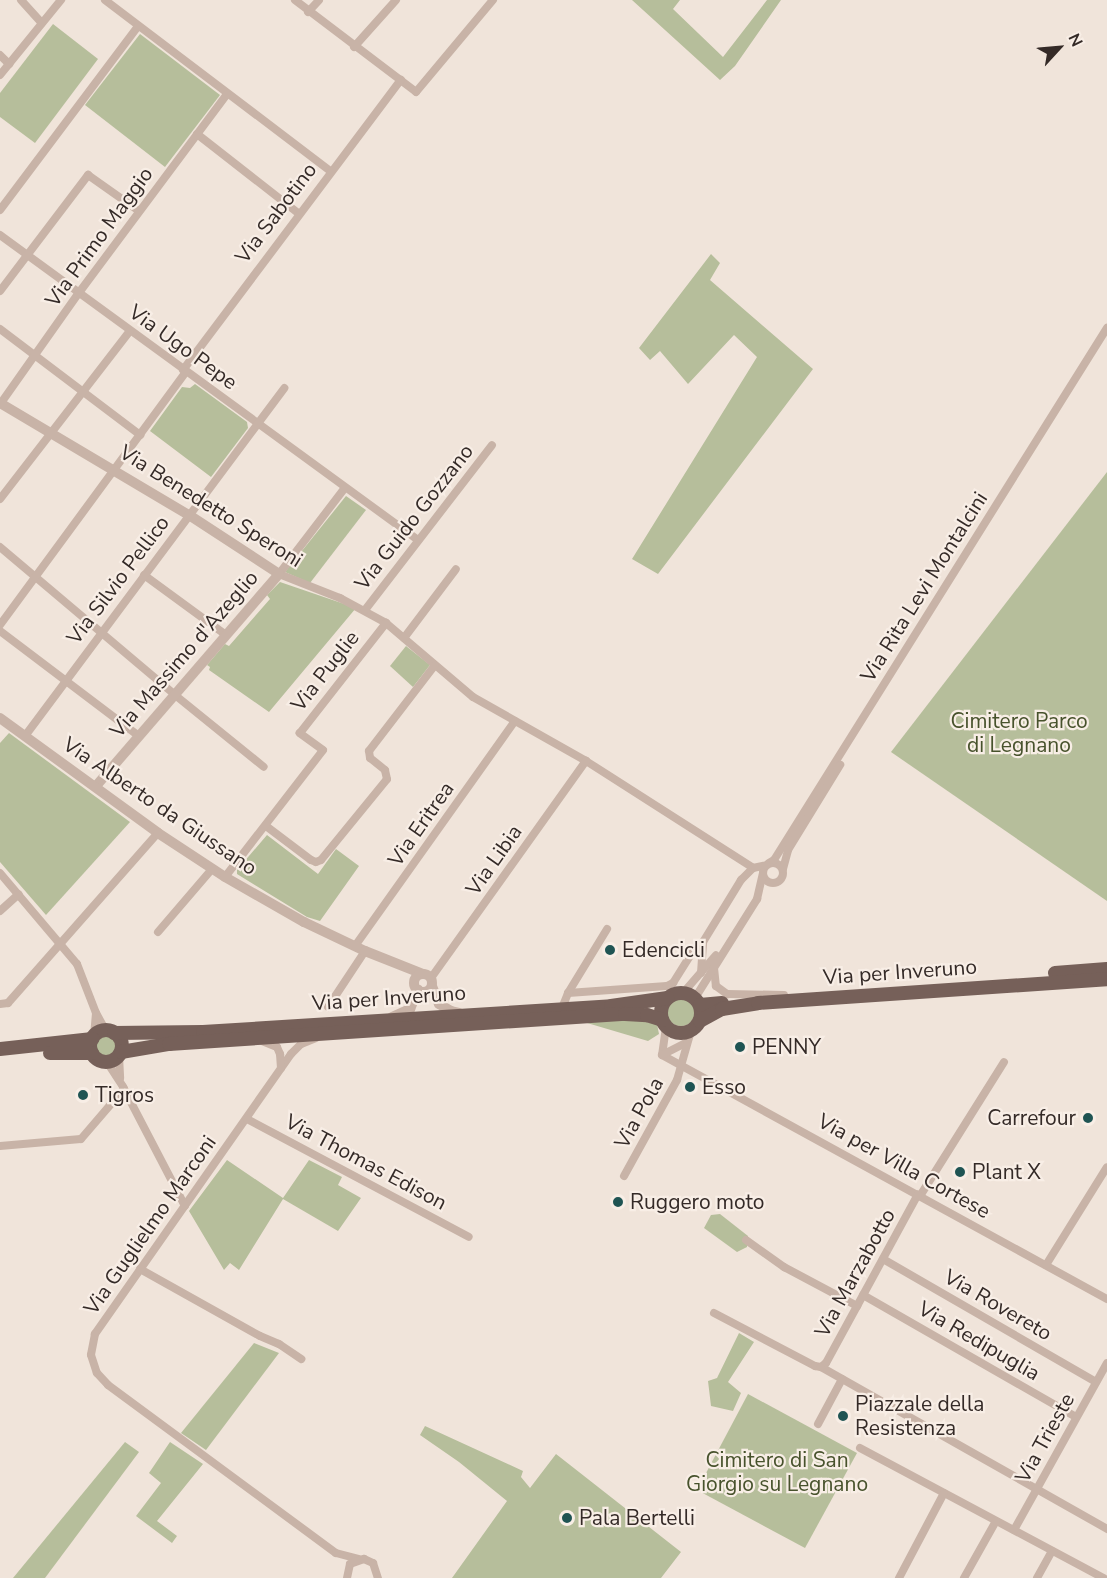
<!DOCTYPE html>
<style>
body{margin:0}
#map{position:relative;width:1107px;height:1578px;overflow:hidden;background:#f0e4da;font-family:"Nunito Sans",sans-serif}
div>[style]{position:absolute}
.green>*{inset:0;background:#b6be9b}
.round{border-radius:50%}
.minor>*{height:8px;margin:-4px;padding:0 4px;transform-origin:4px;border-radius:4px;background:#c8b3a7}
.minor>.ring{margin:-4px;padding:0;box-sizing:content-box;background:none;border:8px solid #c8b3a7;border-radius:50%}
.tertiary>*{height:10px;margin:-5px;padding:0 5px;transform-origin:5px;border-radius:5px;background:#c8b3a7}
.tertiary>.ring{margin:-5px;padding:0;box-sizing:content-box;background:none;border:10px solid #c8b3a7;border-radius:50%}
.primary>*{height:14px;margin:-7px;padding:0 7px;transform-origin:7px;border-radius:7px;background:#766059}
.primary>.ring{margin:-7px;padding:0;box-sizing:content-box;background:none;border:14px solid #766059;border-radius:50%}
.dots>*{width:16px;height:16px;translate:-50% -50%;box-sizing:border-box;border:3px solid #f8eee6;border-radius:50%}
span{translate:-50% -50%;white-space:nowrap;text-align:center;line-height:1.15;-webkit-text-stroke:4.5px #f8eee6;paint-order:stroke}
.street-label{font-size:21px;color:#342a27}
.park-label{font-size:21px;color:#47522c}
.poi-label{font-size:21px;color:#342a27}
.left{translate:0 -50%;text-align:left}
.right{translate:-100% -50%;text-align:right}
.north{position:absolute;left:1029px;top:18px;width:60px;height:60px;-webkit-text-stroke:4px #f8eee6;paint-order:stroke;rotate:64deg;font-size:16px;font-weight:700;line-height:24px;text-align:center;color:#342a27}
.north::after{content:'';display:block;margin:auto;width:21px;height:27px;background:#342a27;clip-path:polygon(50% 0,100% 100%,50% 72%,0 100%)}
</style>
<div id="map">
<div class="green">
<i style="clip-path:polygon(632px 0,680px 0,673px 9px,723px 57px,767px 0,781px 0,735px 66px,720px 80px)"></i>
<i style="clip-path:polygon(53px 24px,98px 59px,35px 143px,0 117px,0 93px)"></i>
<i style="clip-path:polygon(140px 34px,220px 95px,165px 167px,85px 105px)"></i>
<i style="clip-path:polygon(711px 254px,720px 263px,710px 280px,813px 369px,658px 574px,632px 559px,757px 357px,734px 335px,688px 384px,660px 351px,650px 360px,639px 348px)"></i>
<i style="clip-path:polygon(195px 384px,247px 422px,248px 428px,211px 477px,150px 431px,182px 387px,190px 388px)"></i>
<i style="clip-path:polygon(1107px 472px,1107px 901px,891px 752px)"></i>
<i style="clip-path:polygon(346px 496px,366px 510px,310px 583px,285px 572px)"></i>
<i style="clip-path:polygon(280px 582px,356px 608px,269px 712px,209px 670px,210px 667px,207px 665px,225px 644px,229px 646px,270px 599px,267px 595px)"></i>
<i style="clip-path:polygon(406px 646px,430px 665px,413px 687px,390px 666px)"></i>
<i style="clip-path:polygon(9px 733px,130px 822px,46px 915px,0 862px,0 743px)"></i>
<i style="clip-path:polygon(267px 835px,318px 874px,336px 849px,359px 866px,320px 921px,307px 917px,237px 874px,237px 870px)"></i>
<i class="round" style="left:667px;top:998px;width:28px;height:28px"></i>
<i style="clip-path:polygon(625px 1017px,657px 1024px,659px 1034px,648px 1041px,577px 1020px)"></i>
<i class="round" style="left:95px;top:1035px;width:22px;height:22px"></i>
<i style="clip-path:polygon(227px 1160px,283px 1198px,309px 1160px,342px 1177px,338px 1185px,361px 1198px,338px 1231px,283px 1199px,239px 1270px,230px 1263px,224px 1270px,189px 1211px)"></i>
<i style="clip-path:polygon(720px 1214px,748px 1236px,747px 1247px,737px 1252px,704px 1228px,711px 1215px)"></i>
<i style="clip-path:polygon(739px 1333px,754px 1342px,728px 1382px,741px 1393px,733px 1411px,711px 1406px,708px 1381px,717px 1378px)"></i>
<i style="clip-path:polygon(254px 1343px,279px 1353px,206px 1450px,181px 1433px)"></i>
<i style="clip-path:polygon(748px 1394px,857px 1453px,805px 1548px,697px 1490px)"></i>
<i style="clip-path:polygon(425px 1426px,523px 1471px,521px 1477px,530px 1488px,556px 1454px,681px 1552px,661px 1578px,452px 1578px,507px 1501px,459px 1462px,420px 1435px)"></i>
<i style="clip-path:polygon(125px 1442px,139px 1452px,45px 1578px,13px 1578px)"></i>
<i style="clip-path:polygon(170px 1442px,203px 1464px,157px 1521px,177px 1536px,172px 1543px,136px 1516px,161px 1483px,149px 1473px)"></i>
</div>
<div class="minor">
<i style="left:21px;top:0;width:31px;rotate:48deg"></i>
<i style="left:105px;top:0;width:283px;rotate:37.2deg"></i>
<i style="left:295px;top:0;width:152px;rotate:37.2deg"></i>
<i style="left:416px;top:92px;width:120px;rotate:-50.1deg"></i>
<i style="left:308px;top:12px;width:16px;rotate:-47deg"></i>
<i style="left:354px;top:47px;width:63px;rotate:-48.2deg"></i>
<i style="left:0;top:55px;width:13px;rotate:45deg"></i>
<i style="left:0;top:75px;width:97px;rotate:-50.9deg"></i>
<i style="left:197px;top:134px;width:128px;rotate:38deg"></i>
<i style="left:0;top:210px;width:230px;rotate:-53.1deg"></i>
<i style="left:0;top:235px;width:517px;rotate:36.12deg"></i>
<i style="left:0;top:291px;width:146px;rotate:-52.8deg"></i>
<i style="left:88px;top:175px;width:62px;rotate:35.2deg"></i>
<i style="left:0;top:329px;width:176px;rotate:37.1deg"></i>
<i style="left:183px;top:370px;width:363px;rotate:-53.1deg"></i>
<i style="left:1px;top:403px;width:133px;rotate:-54.8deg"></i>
<i style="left:78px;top:294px;width:249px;rotate:-53.3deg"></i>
<i style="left:344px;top:489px;width:107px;rotate:127.4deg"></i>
<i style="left:279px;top:574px;width:66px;rotate:21.5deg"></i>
<i style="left:340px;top:598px;width:52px;rotate:28.5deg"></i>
<i style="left:386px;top:623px;width:114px;rotate:40.4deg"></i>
<i style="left:473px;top:697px;width:130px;rotate:29.5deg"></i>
<i style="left:586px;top:761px;width:198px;rotate:32.6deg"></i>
<i style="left:0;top:499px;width:212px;rotate:-52.3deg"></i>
<i style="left:0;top:547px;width:229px;rotate:40.2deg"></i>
<i style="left:175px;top:695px;width:114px;rotate:39deg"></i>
<i style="left:144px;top:575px;width:102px;rotate:36.2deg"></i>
<i style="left:365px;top:610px;width:208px;rotate:-52.4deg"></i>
<i style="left:0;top:625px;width:314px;rotate:-53.7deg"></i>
<i style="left:0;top:631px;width:174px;rotate:37.1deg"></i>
<i style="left:404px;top:638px;width:86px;rotate:-53deg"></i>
<i style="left:25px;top:736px;width:434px;rotate:-53.3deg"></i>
<i style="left:266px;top:826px;width:56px;rotate:37.1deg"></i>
<i style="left:311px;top:860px;width:5px;rotate:22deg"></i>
<i style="left:316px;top:862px;width:5px;rotate:-22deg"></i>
<i style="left:321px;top:860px;width:104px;rotate:-50.8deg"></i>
<i style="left:387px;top:779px;width:9px;rotate:-103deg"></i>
<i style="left:385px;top:770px;width:19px;rotate:-141deg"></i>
<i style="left:370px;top:758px;width:7px;rotate:-98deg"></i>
<i style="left:369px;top:751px;width:108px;rotate:-52.5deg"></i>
<i class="ring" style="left:763px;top:863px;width:12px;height:12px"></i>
<i style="left:769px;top:863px;width:6px;rotate:-31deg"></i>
<i style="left:774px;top:860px;width:628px;rotate:-57.96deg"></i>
<i style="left:783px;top:869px;width:20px;rotate:-75deg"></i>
<i style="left:788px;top:850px;width:100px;rotate:-58.5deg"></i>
<i style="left:0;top:873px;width:119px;rotate:49.8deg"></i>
<i style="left:77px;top:964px;width:53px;rotate:68.8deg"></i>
<i style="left:96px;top:1013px;width:21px;rotate:61deg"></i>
<i style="left:225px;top:877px;width:160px;rotate:-52.3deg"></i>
<i style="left:323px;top:750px;width:29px;rotate:-144deg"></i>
<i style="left:300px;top:733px;width:140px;rotate:-52deg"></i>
<i style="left:0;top:911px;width:25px;rotate:-42deg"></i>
<i style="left:158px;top:932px;width:83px;rotate:-49.4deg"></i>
<i style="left:355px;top:946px;width:276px;rotate:-54.6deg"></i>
<i style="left:714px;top:968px;width:18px;rotate:84deg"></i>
<i style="left:716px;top:986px;width:14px;rotate:36deg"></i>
<i style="left:727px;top:994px;width:57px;rotate:1deg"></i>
<i style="left:701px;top:973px;width:31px;rotate:-86deg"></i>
<i style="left:703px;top:942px;width:73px;rotate:-58.5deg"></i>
<i style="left:741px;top:880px;width:17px;rotate:-45deg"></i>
<i style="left:753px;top:868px;width:14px;rotate:-12deg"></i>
<i style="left:431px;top:978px;width:267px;rotate:-54.5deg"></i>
<i style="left:568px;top:993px;width:99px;rotate:-4deg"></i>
<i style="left:667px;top:986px;width:7px;rotate:-27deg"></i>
<i style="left:673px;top:983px;width:38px;rotate:-58deg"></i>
<i style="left:693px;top:951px;width:13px;rotate:-42deg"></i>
<i style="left:683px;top:993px;width:50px;rotate:-49deg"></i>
<i style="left:695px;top:998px;width:117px;rotate:-57.9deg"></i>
<i style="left:757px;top:899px;width:27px;rotate:-77deg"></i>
<i style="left:0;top:1004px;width:8px;rotate:-7deg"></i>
<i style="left:8px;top:1003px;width:227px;rotate:-48.6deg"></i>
<i style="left:328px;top:1007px;width:67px;rotate:-56.5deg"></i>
<i style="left:562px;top:1008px;width:16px;rotate:-68deg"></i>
<i style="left:568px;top:993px;width:75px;rotate:-58.6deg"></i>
<i style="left:666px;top:1027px;width:28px;rotate:98deg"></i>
<i style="left:662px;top:1055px;width:508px;rotate:28.74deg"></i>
<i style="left:94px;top:1036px;width:22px;rotate:-85deg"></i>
<i style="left:316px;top:1038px;width:16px;rotate:158deg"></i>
<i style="left:301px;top:1044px;width:14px;rotate:135deg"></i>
<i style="left:291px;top:1054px;width:342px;rotate:125deg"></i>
<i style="left:95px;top:1334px;width:21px;rotate:101deg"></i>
<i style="left:91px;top:1355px;width:19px;rotate:72deg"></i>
<i style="left:97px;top:1373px;width:16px;rotate:47deg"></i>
<i style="left:108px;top:1385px;width:283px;rotate:36.4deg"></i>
<i style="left:336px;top:1553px;width:24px;rotate:15deg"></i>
<i style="left:262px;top:1041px;width:16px;rotate:22deg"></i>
<i style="left:277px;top:1047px;width:8px;rotate:67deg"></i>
<i style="left:280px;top:1054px;width:14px;rotate:86deg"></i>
<i style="left:662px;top:1055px;width:28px;rotate:-27deg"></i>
<i style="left:119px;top:1056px;width:22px;rotate:87deg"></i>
<i style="left:107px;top:1062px;width:30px;rotate:57deg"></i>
<i style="left:123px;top:1087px;width:134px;rotate:62.5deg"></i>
<i style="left:247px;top:1119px;width:251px;rotate:28deg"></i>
<i style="left:0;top:1146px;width:81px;rotate:-4.9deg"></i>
<i style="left:81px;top:1139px;width:66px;rotate:-49.3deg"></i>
<i style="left:624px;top:1176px;width:110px;rotate:-61.1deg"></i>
<i style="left:677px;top:1080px;width:51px;rotate:-74.1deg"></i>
<i style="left:920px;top:1196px;width:158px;rotate:-57.9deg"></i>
<i style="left:746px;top:1240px;width:47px;rotate:35.4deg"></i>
<i style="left:784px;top:1267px;width:83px;rotate:28.1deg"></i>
<i style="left:883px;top:1259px;width:246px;rotate:30deg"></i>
<i style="left:1046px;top:1265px;width:115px;rotate:-58.1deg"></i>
<i style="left:140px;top:1269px;width:137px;rotate:29.2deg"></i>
<i style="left:260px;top:1336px;width:21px;rotate:23deg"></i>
<i style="left:279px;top:1344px;width:27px;rotate:34deg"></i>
<i style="left:863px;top:1295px;width:245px;rotate:29.8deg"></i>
<i style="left:714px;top:1313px;width:114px;rotate:27.7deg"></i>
<i style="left:815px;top:1366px;width:6px;rotate:9deg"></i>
<i style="left:821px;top:1367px;width:329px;rotate:29.5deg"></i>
<i style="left:821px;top:1367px;width:6px;rotate:-39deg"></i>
<i style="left:826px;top:1363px;width:192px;rotate:-61.4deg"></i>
<i style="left:818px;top:1424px;width:51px;rotate:-61.9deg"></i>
<i style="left:860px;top:1448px;width:276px;rotate:28.1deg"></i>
<i style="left:1014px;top:1530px;width:191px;rotate:-60.9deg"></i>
<i style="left:347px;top:1578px;width:14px;rotate:-78deg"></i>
<i style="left:350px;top:1564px;width:15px;rotate:-20deg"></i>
<i style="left:364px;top:1559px;width:10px;rotate:24deg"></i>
<i style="left:373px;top:1563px;width:16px;rotate:72deg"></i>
<i style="left:899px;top:1578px;width:96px;rotate:-62.1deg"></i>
<i style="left:964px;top:1578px;width:65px;rotate:-60.7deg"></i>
<i style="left:1037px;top:1578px;width:31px;rotate:-61deg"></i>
</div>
<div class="tertiary">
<i style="left:0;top:403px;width:220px;rotate:30.7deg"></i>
<i style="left:189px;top:515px;width:108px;rotate:33.2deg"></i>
<i style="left:279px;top:574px;width:280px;rotate:130.8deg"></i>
<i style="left:0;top:718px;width:195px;rotate:36deg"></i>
<i style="left:158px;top:833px;width:80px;rotate:33.3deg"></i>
<i style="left:225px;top:877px;width:91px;rotate:29.7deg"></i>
<i style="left:304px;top:922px;width:68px;rotate:25.4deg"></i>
<i style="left:365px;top:951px;width:62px;rotate:21.6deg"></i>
<i class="ring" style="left:414px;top:974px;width:8px;height:8px"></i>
<i style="left:432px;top:986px;width:19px;rotate:69deg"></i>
<i style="left:439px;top:1004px;width:14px;rotate:30deg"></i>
<i style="left:451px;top:1011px;width:8px;rotate:14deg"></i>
<i style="left:392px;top:1017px;width:20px;rotate:-24deg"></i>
<i style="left:410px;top:1009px;width:21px;rotate:-67deg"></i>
</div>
<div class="primary">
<i style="left:1055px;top:973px;width:52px;rotate:-4.4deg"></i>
<i class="ring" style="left:661px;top:993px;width:26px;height:26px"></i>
<i style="left:700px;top:1005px;width:22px;rotate:-5deg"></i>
<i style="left:700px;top:1021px;width:25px;rotate:-29deg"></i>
<i style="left:722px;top:1009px;width:36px;rotate:-9deg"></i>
<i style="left:758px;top:1003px;width:350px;rotate:-3.9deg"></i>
<i class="ring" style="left:90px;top:1030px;width:18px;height:18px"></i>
<i style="left:114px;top:1033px;width:89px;rotate:-0.6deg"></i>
<i style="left:203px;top:1032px;width:409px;rotate:-3.6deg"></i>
<i style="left:611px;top:1006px;width:57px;rotate:-8.1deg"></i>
<i style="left:0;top:1049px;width:93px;rotate:-6.2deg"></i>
<i style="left:121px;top:1052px;width:49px;rotate:-9.5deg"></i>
<i style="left:169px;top:1044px;width:457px;rotate:-3.8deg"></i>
<i style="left:625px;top:1014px;width:22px;rotate:3deg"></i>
<i style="left:647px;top:1015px;width:16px;rotate:18deg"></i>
<i style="left:50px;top:1053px;width:42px"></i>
</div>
<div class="dots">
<i style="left:610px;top:950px;background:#1f5453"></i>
<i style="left:740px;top:1047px;background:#1f5453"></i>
<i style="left:690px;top:1087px;background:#1f5453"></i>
<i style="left:83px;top:1095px;background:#1f5453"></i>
<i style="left:1088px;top:1118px;background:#1f5453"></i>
<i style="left:960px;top:1172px;background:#1f5453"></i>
<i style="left:618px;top:1202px;background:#1f5453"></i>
<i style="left:843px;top:1416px;background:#1f5453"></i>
<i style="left:567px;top:1518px;background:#1f5453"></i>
</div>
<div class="street-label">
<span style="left:276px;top:213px;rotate:-53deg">Via Sabotino</span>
<span style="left:99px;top:237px;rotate:-54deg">Via Primo Maggio</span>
<span style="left:183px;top:347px;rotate:36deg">Via Ugo Pepe</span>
<span style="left:211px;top:506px;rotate:32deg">Via Benedetto Speroni</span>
<span style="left:414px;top:517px;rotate:-52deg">Via Guido Gozzano</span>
<span style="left:118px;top:580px;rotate:-53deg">Via Silvio Pellico</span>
<span style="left:924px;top:587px;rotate:-58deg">Via Rita Levi Montalcini</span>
<span style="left:184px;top:654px;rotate:-49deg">Via Massimo d'Azeglio</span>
<span style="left:325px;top:671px;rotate:-52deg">Via Puglie</span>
<span style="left:160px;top:806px;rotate:34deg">Via Alberto da Giussano</span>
<span style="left:421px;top:824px;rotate:-55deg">Via Eritrea</span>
<span style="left:494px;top:860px;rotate:-55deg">Via Libia</span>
<span style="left:900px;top:972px;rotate:-4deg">Via per Inveruno</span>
<span style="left:389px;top:998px;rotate:-4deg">Via per Inveruno</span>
<span style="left:639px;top:1113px;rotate:-61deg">Via Pola</span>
<span style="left:366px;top:1162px;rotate:28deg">Via Thomas Edison</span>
<span style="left:904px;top:1166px;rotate:29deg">Via per Villa Cortese</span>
<span style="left:150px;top:1225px;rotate:-55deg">Via Guglielmo Marconi</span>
<span style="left:855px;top:1273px;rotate:-61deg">Via Marzabotto</span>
<span style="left:998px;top:1305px;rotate:30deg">Via Rovereto</span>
<span style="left:979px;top:1341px;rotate:30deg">Via Redipuglia</span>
<span style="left:1045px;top:1438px;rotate:-61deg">Via Trieste</span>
</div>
<div class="park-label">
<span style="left:1019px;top:733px">Cimitero Parco<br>di Legnano</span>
<span style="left:777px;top:1472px">Cimitero di San<br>Giorgio su Legnano</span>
</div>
<div class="poi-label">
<span class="left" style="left:622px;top:950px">Edencicli</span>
<span class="left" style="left:752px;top:1047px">PENNY</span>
<span class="left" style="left:702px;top:1087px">Esso</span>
<span class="left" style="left:95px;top:1095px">Tigros</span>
<span class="right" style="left:1076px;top:1118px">Carrefour</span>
<span class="left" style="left:972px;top:1172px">Plant X</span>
<span class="left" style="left:630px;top:1202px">Ruggero moto</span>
<span class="left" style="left:855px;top:1416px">Piazzale della<br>Resistenza</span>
<span class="left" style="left:579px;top:1518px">Pala Bertelli</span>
</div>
<div class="north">N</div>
</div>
